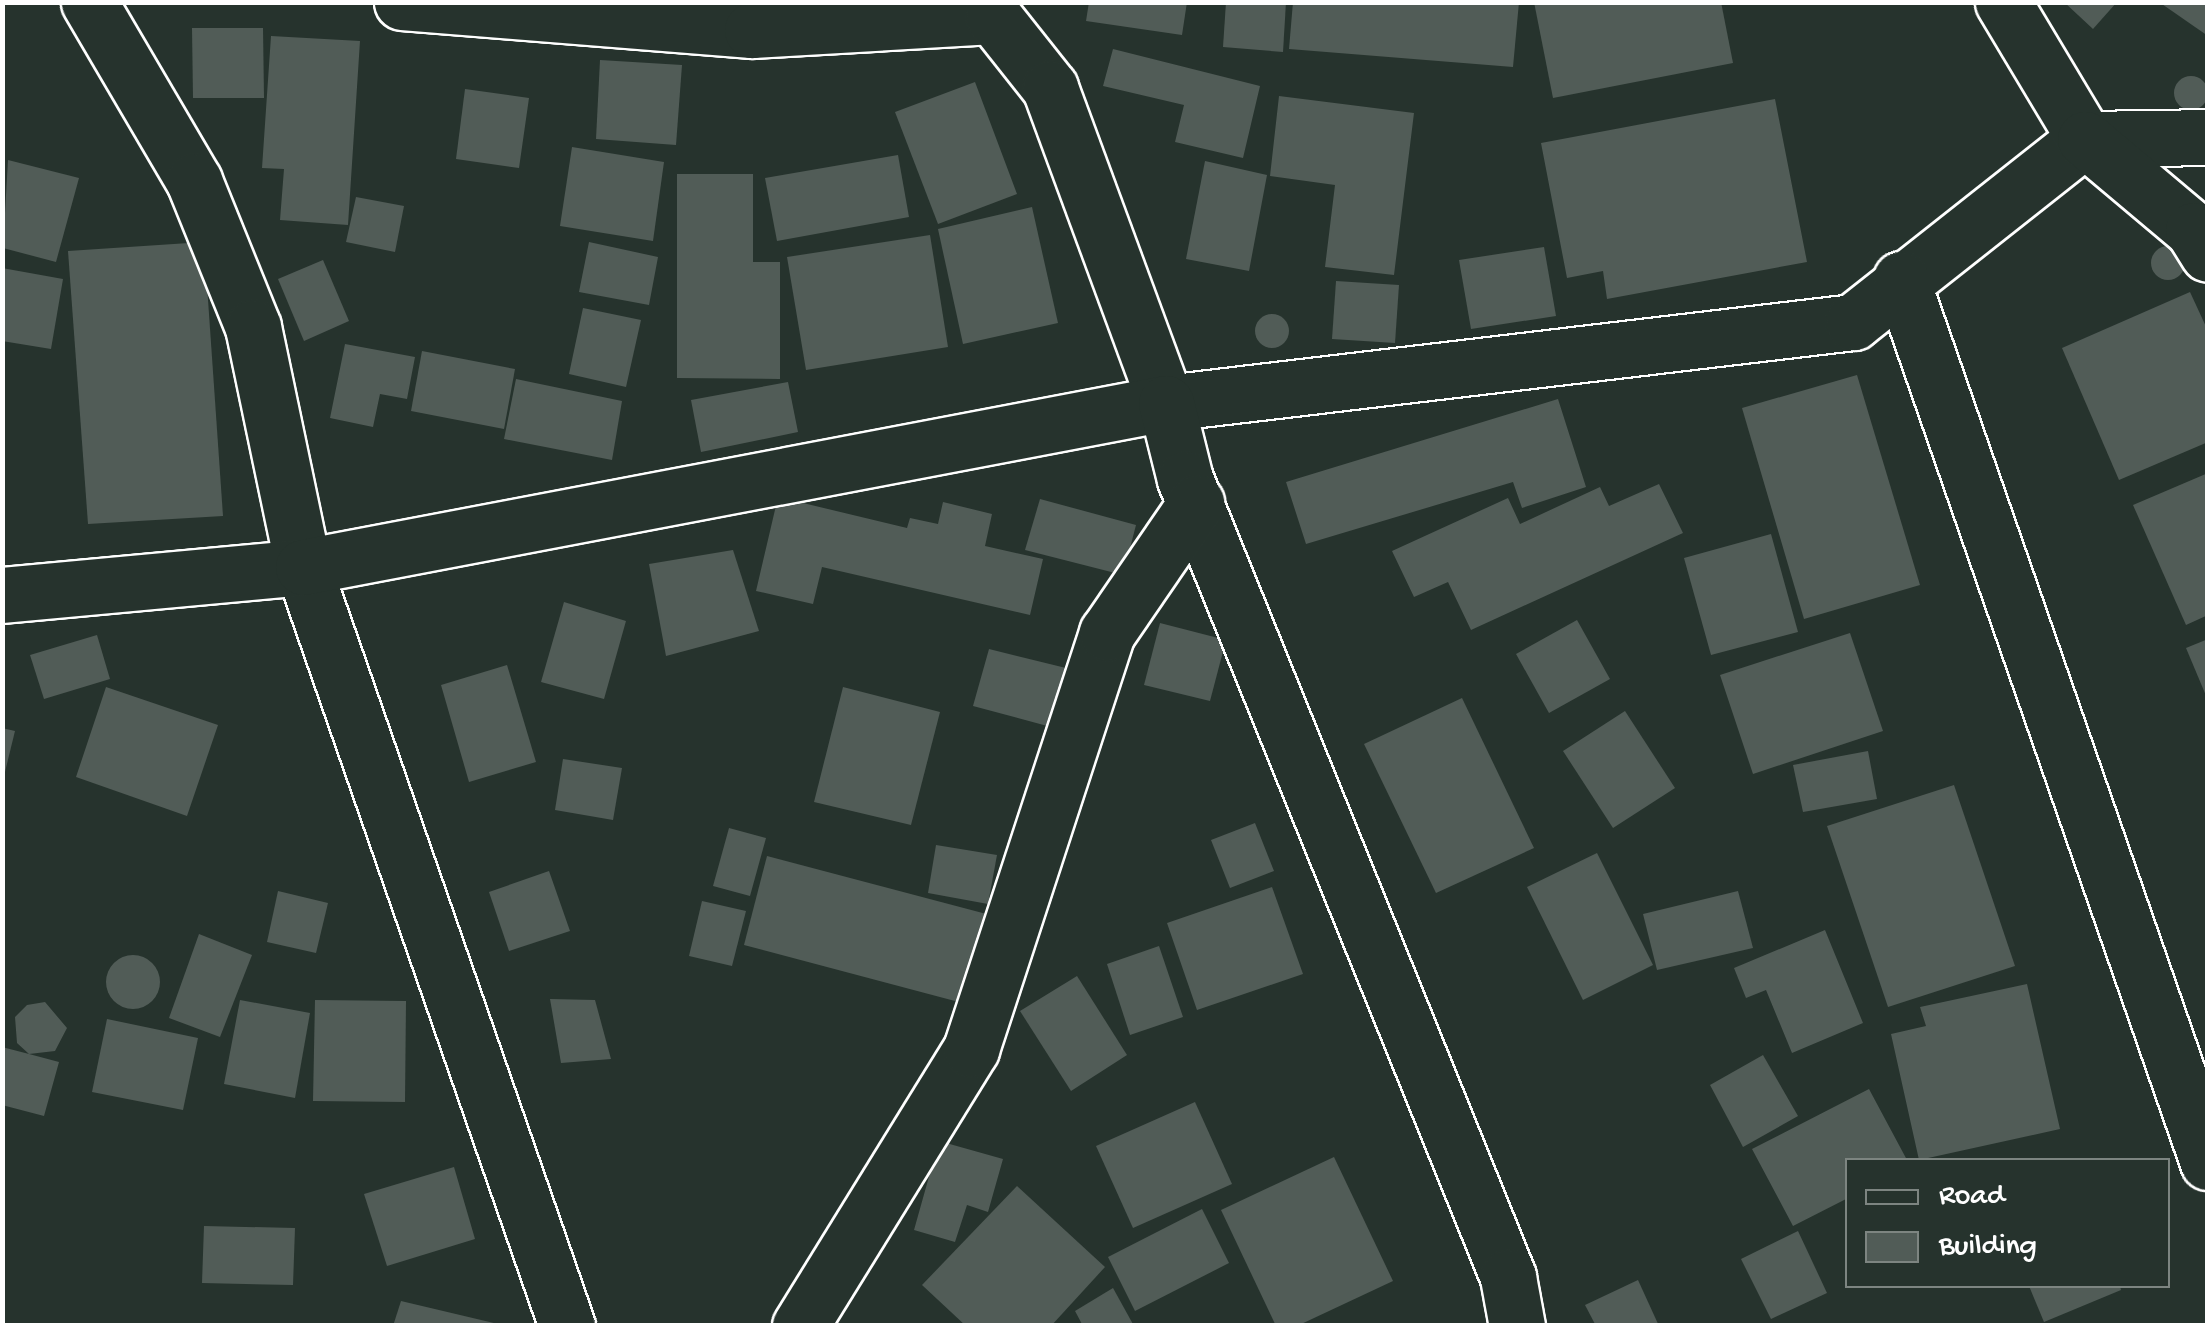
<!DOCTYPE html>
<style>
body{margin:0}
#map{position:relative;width:2210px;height:1328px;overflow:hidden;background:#26332d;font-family:"Gochi Hand",sans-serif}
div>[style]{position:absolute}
.building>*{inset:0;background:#515c57}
.round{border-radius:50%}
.roads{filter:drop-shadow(2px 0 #fff) drop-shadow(-2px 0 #fff) drop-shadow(0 2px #fff) drop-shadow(0 -2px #fff)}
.minor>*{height:55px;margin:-27.5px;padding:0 27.5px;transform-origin:27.5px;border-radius:27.5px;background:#26332d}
span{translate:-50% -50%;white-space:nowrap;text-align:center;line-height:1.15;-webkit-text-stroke:8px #26332d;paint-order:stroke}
.frame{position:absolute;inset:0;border:5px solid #fff;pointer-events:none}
.legend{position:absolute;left:1845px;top:1158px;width:325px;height:130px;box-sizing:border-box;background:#26332d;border:2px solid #7d8581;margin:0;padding:12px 18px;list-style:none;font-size:30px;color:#fff}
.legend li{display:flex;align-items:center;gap:20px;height:50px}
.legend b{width:50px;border:2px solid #7d8581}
</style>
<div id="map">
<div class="building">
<i style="clip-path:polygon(1089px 2px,1187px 2px,1182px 35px,1086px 21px)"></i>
<i style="clip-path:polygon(1226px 2px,1286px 2px,1283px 52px,1223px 47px)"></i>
<i style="clip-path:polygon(1293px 2px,1519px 2px,1513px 67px,1289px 49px)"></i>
<i style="clip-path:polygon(1534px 2px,1721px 2px,1733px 63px,1553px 98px)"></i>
<i style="clip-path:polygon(2064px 2px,2117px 2px,2093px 29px)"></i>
<i style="clip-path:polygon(2159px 2px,2208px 2px,2208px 36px)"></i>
<i style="clip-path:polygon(192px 28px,263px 28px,264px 98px,193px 98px)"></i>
<i style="clip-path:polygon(271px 36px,360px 41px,348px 225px,280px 220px,284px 169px,262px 168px)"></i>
<i style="clip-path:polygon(1113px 49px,1260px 86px,1243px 158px,1175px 142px,1184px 105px,1103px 86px)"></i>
<i style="clip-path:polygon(600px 60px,682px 65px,676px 145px,596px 139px)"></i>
<i class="round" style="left:2174px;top:76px;width:34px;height:34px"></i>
<i style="clip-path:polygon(975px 82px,1017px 194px,938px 224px,895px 112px)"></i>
<i style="clip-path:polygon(465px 89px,529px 98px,519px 168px,456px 159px)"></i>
<i style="clip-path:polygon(1279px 96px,1414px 113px,1394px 275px,1325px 267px,1335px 185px,1270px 176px)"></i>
<i style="clip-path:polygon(1775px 99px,1807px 262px,1607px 299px,1603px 271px,1567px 278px,1541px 143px)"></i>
<i style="clip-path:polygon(572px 147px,664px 162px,653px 241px,560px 226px)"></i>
<i style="clip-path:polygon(898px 155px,909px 217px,777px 241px,765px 178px)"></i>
<i style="clip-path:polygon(8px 160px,79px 178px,56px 262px,3px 248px)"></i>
<i style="clip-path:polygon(1205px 161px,1267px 175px,1249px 271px,1186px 259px)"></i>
<i style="clip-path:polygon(677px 174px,753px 174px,753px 262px,780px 262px,780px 379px,677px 378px)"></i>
<i style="clip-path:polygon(356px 197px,404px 206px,395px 252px,346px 242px)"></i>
<i style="clip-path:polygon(1032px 207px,1058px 323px,963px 344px,938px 229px)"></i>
<i style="clip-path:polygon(930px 235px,948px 347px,806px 370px,787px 257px)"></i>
<i style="clip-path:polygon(204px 242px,223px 516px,88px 524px,68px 251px)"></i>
<i style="clip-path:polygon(589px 242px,658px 257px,649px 305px,579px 292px)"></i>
<i class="round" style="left:2151px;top:246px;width:34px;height:34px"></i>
<i style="clip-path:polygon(1544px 247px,1556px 316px,1471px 329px,1459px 260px)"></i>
<i style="clip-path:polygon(323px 260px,349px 321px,304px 341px,278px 279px)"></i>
<i style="clip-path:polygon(2px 268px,63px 279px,51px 349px,2px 341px)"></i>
<i style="clip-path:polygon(1336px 281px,1399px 285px,1395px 343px,1332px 339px)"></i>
<i style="clip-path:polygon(2190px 292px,2208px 331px,2208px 442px,2119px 480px,2062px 348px)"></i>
<i style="clip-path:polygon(583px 308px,641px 320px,626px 387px,569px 374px)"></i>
<i class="round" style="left:1255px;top:314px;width:34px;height:34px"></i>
<i style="clip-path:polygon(345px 344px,415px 357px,407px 399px,380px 394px,373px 427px,330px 418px)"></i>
<i style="clip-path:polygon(422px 351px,515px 369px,504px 429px,411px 411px)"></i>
<i style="clip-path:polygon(1857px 375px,1920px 585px,1804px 619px,1742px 408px)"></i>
<i style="clip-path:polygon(516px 379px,622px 401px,612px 460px,504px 439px)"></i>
<i style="clip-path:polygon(788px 382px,798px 432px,701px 452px,691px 400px)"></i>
<i style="clip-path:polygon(1558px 399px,1586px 487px,1522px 508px,1513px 482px,1306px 544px,1286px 482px)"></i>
<i style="clip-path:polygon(2208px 473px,2208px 615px,2186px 625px,2133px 505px)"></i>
<i style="clip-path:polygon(1659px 484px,1683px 533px,1471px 630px,1448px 582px,1414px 597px,1392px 551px,1508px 498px,1520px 524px,1600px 487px,1609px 506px)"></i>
<i style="clip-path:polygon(778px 497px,907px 528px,910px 518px,938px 524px,943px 502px,992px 514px,985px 546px,1043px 559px,1030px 615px,822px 567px,813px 604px,756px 591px)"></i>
<i style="clip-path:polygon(1040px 499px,1136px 525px,1123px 575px,1025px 550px)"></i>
<i style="clip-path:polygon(1771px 534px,1798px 632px,1711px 655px,1684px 558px)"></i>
<i style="clip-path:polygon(733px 550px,759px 631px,666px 656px,649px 564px)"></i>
<i style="clip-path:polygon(564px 602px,626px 621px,604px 699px,541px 682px)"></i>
<i style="clip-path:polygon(1577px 620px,1610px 679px,1549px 713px,1516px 654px)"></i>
<i style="clip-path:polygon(1160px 623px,1226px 640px,1210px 701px,1144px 685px)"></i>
<i style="clip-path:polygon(1850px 633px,1883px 731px,1753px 774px,1720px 675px)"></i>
<i style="clip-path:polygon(97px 635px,110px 679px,44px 699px,30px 655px)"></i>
<i style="clip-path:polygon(2208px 639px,2208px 698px,2207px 698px,2186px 648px)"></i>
<i style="clip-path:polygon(989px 649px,1066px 668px,1051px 727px,973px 706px)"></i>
<i style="clip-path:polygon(507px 665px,536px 762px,469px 782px,441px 685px)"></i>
<i style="clip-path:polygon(106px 687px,218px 725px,187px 816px,76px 777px)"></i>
<i style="clip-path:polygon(843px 687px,940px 712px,911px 825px,814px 802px)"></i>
<i style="clip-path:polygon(1462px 698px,1534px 848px,1436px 893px,1364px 744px)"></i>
<i style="clip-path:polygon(1625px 711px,1675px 788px,1613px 828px,1563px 751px)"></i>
<i style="clip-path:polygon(2px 728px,15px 731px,4px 776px,2px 776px)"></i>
<i style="clip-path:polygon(1868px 751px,1877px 799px,1803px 812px,1793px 765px)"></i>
<i style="clip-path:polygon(563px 759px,622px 768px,613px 820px,555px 810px)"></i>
<i style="clip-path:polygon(1954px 785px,2015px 966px,1888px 1007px,1827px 826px)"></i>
<i style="clip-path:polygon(1255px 823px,1274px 871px,1230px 888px,1211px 840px)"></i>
<i style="clip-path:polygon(729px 828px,766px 838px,750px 896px,713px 886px)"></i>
<i style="clip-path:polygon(936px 845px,997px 855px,988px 904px,928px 893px)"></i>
<i style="clip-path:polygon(1597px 853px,1653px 965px,1583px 1000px,1527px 887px)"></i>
<i style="clip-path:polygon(767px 856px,994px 916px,970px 1005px,744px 945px)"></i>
<i style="clip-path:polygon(549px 871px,570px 931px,509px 951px,489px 892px)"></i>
<i style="clip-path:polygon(1272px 887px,1303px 974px,1197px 1010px,1167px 923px)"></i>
<i style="clip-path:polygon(278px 891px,328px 903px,316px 953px,267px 942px)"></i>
<i style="clip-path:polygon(1738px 891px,1753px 948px,1657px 970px,1643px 914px)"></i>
<i style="clip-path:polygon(702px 901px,746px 911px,732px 966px,689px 956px)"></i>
<i style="clip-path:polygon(1825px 930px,1863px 1023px,1792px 1053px,1766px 990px,1746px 998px,1734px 968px)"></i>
<i style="clip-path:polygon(199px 934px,252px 955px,220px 1037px,169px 1018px)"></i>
<i style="clip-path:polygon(1159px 946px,1183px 1017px,1130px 1035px,1107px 964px)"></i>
<i class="round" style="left:106px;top:955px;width:54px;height:54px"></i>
<i style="clip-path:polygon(1077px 976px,1127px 1055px,1071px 1091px,1020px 1011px)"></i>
<i style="clip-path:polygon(2027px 984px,2060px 1129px,1919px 1160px,1891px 1034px,1926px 1026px,1920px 1007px)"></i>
<i style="clip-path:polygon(550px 999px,595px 1000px,611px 1059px,561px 1063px)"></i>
<i style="clip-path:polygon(240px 1000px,310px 1013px,295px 1098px,224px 1084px)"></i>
<i style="clip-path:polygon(315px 1000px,406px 1001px,405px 1102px,313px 1101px)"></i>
<i style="clip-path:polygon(45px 1002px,67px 1028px,55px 1051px,29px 1054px,59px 1062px,44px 1116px,2px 1105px,2px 1047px,29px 1054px,17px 1043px,15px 1017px,27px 1005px)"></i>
<i style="clip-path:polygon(107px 1019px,198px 1038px,183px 1110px,92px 1092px)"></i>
<i style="clip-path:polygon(1763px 1055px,1798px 1116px,1743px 1147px,1710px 1085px)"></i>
<i style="clip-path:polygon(1869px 1089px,1907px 1160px,1848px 1160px,1848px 1198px,1793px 1226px,1752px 1149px)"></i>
<i style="clip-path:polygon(1195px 1102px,1232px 1184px,1133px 1228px,1096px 1146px)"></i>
<i style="clip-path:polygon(939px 1141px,1003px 1159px,988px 1212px,967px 1205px,955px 1242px,914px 1230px)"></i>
<i style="clip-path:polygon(1334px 1157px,1393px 1281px,1297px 1326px,1276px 1326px,1221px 1210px)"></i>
<i style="clip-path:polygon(454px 1167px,475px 1239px,387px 1266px,364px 1194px)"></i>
<i style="clip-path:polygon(1017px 1186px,1105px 1267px,1051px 1326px,966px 1326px,922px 1285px)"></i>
<i style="clip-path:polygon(1202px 1209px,1229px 1263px,1135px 1311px,1108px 1257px)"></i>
<i style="clip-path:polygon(204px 1226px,295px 1228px,293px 1285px,202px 1283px)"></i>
<i style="clip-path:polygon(1798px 1231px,1827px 1293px,1771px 1319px,1741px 1259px)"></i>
<i style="clip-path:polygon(1638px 1280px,1659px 1326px,1596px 1326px,1585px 1305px)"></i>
<i style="clip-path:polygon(2029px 1286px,2120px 1286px,2121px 1290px,2044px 1322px)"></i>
<i style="clip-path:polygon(1113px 1288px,1134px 1326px,1083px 1326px,1075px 1311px)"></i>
<i style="clip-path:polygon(401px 1301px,498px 1324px,498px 1326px,393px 1326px)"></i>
</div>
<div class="roads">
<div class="minor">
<i style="left:89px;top:2px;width:208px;rotate:59.6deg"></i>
<i style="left:194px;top:181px;width:157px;rotate:68deg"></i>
<i style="left:253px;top:327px;width:245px;rotate:78.2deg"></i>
<i style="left:303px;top:567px;width:804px;rotate:70.82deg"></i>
<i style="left:402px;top:2px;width:351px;rotate:4.6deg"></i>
<i style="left:752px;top:30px;width:241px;rotate:-3.3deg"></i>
<i style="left:993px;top:16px;width:92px;rotate:51.6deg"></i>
<i style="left:1050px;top:88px;width:336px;rotate:69.8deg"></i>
<i style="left:1166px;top:403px;width:692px;rotate:-6.72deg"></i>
<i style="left:1853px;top:322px;width:295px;rotate:-38.3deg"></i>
<i style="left:2085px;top:139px;width:123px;rotate:-0.9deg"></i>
<i style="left:2003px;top:2px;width:160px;rotate:59.1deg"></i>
<i style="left:2085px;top:139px;width:141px;rotate:40.1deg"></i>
<i style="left:2193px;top:230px;width:28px;rotate:58deg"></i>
<i style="left:1901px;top:279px;width:935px;rotate:70.83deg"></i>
<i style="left:2px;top:595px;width:302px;rotate:-5.3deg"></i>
<i style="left:303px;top:567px;width:878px;rotate:-10.76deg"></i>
<i style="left:1166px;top:403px;width:78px;rotate:76deg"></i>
<i style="left:1185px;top:479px;width:861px;rotate:67.96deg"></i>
<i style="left:1508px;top:1277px;width:50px;rotate:79.6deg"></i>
<i style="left:800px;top:1326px;width:326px;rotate:-58.3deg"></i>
<i style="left:971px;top:1049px;width:438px;rotate:-71.9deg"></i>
<i style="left:1107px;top:633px;width:158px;rotate:-55.6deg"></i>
</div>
</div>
<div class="frame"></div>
<ul class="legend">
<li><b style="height:12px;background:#26332d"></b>Road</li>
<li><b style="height:28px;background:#515c57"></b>Building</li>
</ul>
</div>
